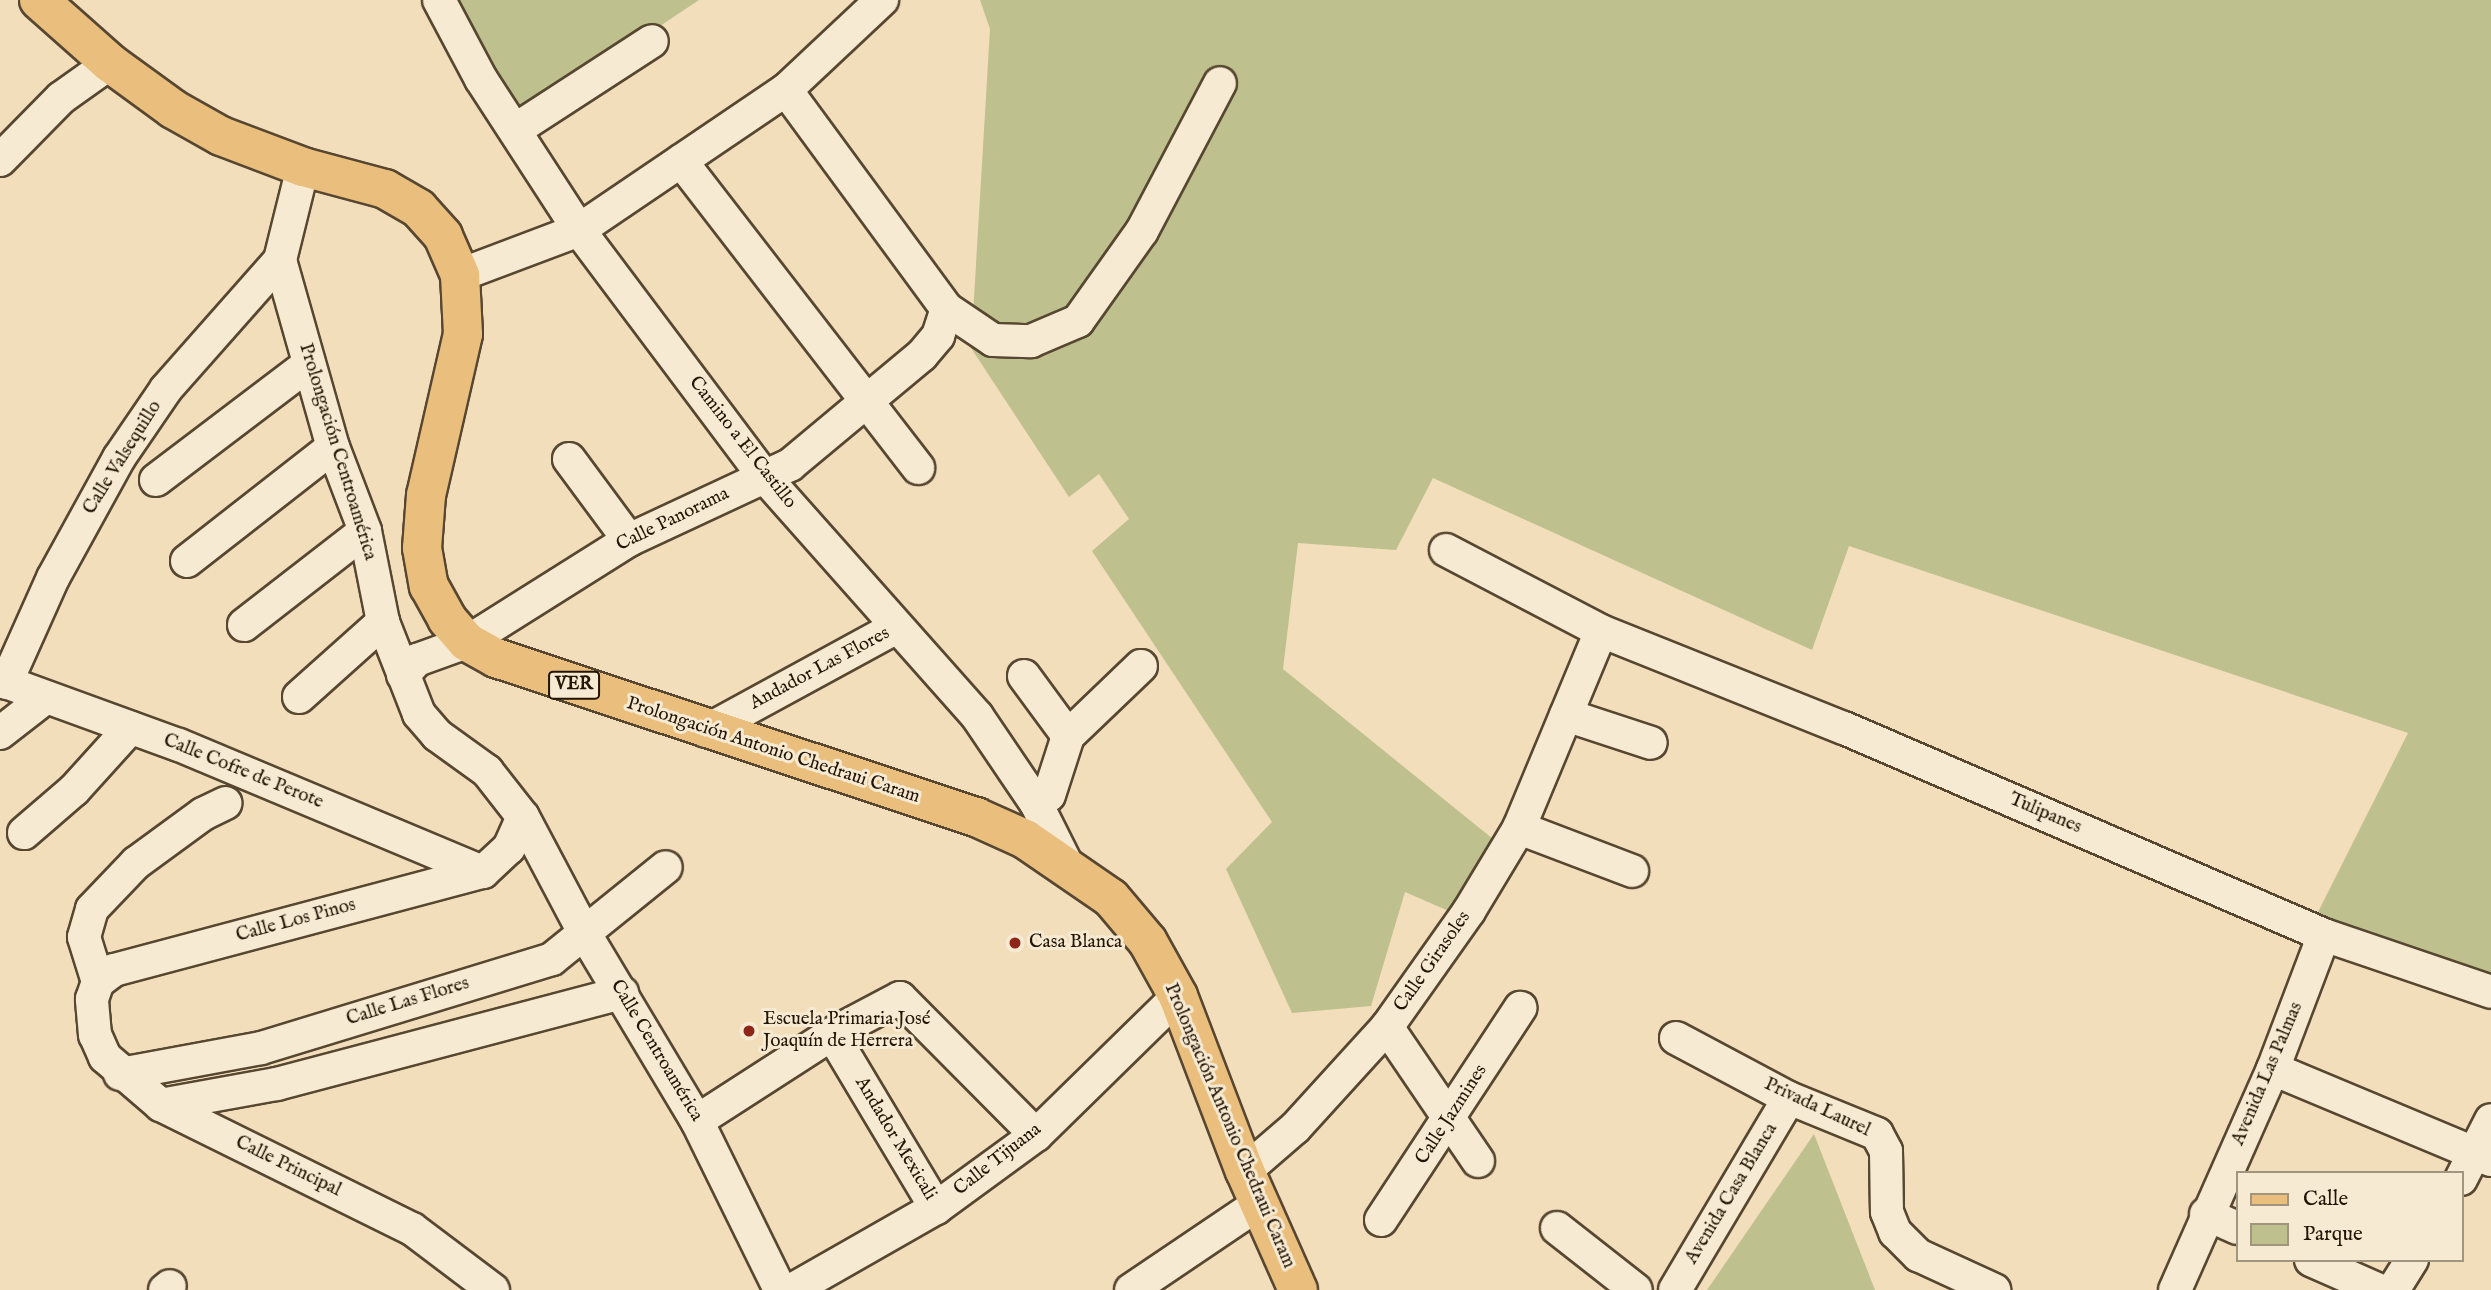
<!DOCTYPE html>
<meta charset="utf-8">
<style>
body{margin:0}
#map{position:relative;width:2491px;height:1290px;overflow:hidden;background:#f3debc;font-family:"IM FELL English",serif}
div>[style]{position:absolute}
.green>*{inset:0;background:#bec08e}
.roads{filter:drop-shadow(2px 0 #574731) drop-shadow(-2px 0 #574731) drop-shadow(0 2px #574731) drop-shadow(0 -2px #574731)}
.minor>*{height:32px;margin:-16px;padding:0 16px;transform-origin:16px;border-radius:16px;background:#f7ead3}
.major>*{height:38px;margin:-19px;padding:0 19px;transform-origin:19px;border-radius:19px;background:#eabf7e}
.dots>*{width:19px;height:19px;translate:-50% -50%;box-sizing:border-box;border:4px solid #f7ead3;border-radius:50%}
span{translate:-50% -50%;white-space:nowrap;text-align:center;line-height:1.15;-webkit-text-stroke:6px #f7ead3;paint-order:stroke}
.shield-label span{padding:2px 5px;background:#f7ead3;border:2px solid;border-radius:5px;-webkit-text-stroke-width:0}
.shield-label{font-size:18px;color:#231503;font-weight:700}
.street-label{font-size:19px;color:#231503}
.poi-label{font-size:19px;color:#231503}
.left{translate:0 -50%;text-align:left}
.legend{position:absolute;left:2236px;top:1171px;width:228px;height:91px;box-sizing:border-box;background:#f7ead3;border:2px solid #a29580;margin:0;padding:9px 12px;list-style:none;font-size:21px;color:#231503}
.legend li{display:flex;align-items:center;gap:14px;height:35px}
.legend b{width:35px;border:2px solid #a29580}
</style>
<div id="map">
<div class="green">
<i style="clip-path:polygon(448px 0,699px 0,504px 130px)"></i>
<i style="clip-path:polygon(980px 0,2491px 0,2491px 975px,2312px 924px,2408px 733px,1849px 546px,1812px 650px,1433px 478px,1396px 550px,1298px 543px,1283px 669px,1493px 839px,1458px 915px,1405px 892px,1371px 1006px,1292px 1013px,1226px 869px,1272px 822px,1092px 551px,1129px 519px,1099px 474px,1069px 497px,971px 348px,990px 29px)"></i>
<i style="clip-path:polygon(1814px 1134px,1875px 1290px,1707px 1290px)"></i>
</div>
<div class="roads">
<div class="minor">
<i style="left:439px;top:0;width:89px;rotate:62deg"></i>
<i style="left:481px;top:79px;width:180px;rotate:57deg"></i>
<i style="left:579px;top:230px;width:308px;rotate:53.1deg"></i>
<i style="left:764px;top:476px;width:321px;rotate:48.4deg"></i>
<i style="left:977px;top:716px;width:105px;rotate:55.9deg"></i>
<i style="left:1036px;top:803px;width:72px;rotate:63.4deg"></i>
<i style="left:786px;top:90px;width:272px;rotate:53.7deg"></i>
<i style="left:947px;top:309px;width:55px;rotate:34deg"></i>
<i style="left:993px;top:340px;width:38px;rotate:2deg"></i>
<i style="left:1031px;top:341px;width:51px;rotate:-23.1deg"></i>
<i style="left:1078px;top:321px;width:110px;rotate:-54.6deg"></i>
<i style="left:1142px;top:231px;width:167px;rotate:-62.2deg"></i>
<i style="left:515px;top:130px;width:163px;rotate:-33deg"></i>
<i style="left:0;top:160px;width:87px;rotate:-45.5deg"></i>
<i style="left:61px;top:98px;width:60px;rotate:-35.5deg"></i>
<i style="left:681px;top:161px;width:388px;rotate:52.3deg"></i>
<i style="left:303px;top:167px;width:96px;rotate:103.9deg"></i>
<i style="left:280px;top:260px;width:194px;rotate:74.2deg"></i>
<i style="left:333px;top:447px;width:90px;rotate:69.1deg"></i>
<i style="left:365px;top:531px;width:93px;rotate:78.8deg"></i>
<i style="left:383px;top:622px;width:99px;rotate:68.6deg"></i>
<i style="left:419px;top:714px;width:28px;rotate:49deg"></i>
<i style="left:437px;top:735px;width:62px;rotate:35.8deg"></i>
<i style="left:487px;top:771px;width:58px;rotate:52deg"></i>
<i style="left:523px;top:817px;width:132px;rotate:62.1deg"></i>
<i style="left:585px;top:934px;width:218px;rotate:59.1deg"></i>
<i style="left:697px;top:1121px;width:188px;rotate:63.8deg"></i>
<i style="left:460px;top:275px;width:127px;rotate:-20.7deg"></i>
<i style="left:579px;top:230px;width:250px;rotate:-34.1deg"></i>
<i style="left:786px;top:90px;width:132px;rotate:-43.2deg"></i>
<i style="left:569px;top:459px;width:101px;rotate:53.5deg"></i>
<i style="left:156px;top:480px;width:192px;rotate:-37.2deg"></i>
<i style="left:1446px;top:550px;width:175px;rotate:27.6deg"></i>
<i style="left:1601px;top:631px;width:262px;rotate:21.8deg"></i>
<i style="left:1844px;top:728px;width:523px;rotate:23.33deg"></i>
<i style="left:2324px;top:935px;width:176px;rotate:18.8deg"></i>
<i style="left:187px;top:561px;width:185px;rotate:-38deg"></i>
<i style="left:244px;top:625px;width:153px;rotate:-37.8deg"></i>
<i style="left:403px;top:675px;width:21px;rotate:-47deg"></i>
<i style="left:417px;top:660px;width:53px;rotate:-19.8deg"></i>
<i style="left:467px;top:642px;width:191px;rotate:-32.2deg"></i>
<i style="left:629px;top:540px;width:178px;rotate:-25deg"></i>
<i style="left:790px;top:465px;width:172px;rotate:-39.8deg"></i>
<i style="left:922px;top:355px;width:25px;rotate:-50deg"></i>
<i style="left:938px;top:336px;width:28px;rotate:-72deg"></i>
<i style="left:1024px;top:676px;width:74px;rotate:53.7deg"></i>
<i style="left:0;top:680px;width:190px;rotate:20deg"></i>
<i style="left:179px;top:745px;width:329px;rotate:22.7deg"></i>
<i style="left:6px;top:683px;width:115px;rotate:-65.9deg"></i>
<i style="left:53px;top:578px;width:137px;rotate:-61.2deg"></i>
<i style="left:119px;top:458px;width:83px;rotate:-55.7deg"></i>
<i style="left:166px;top:389px;width:172px;rotate:-48.5deg"></i>
<i style="left:299px;top:697px;width:113px;rotate:-41.8deg"></i>
<i style="left:1566px;top:715px;width:89px;rotate:18.2deg"></i>
<i style="left:706px;top:731px;width:217px;rotate:-28.6deg"></i>
<i style="left:0;top:733px;width:58px;rotate:-38deg"></i>
<i style="left:1036px;top:803px;width:15px;rotate:-32deg"></i>
<i style="left:1049px;top:795px;width:62px;rotate:-72.1deg"></i>
<i style="left:1068px;top:736px;width:101px;rotate:-43.8deg"></i>
<i style="left:1519px;top:828px;width:121px;rotate:20.8deg"></i>
<i style="left:24px;top:833px;width:66px;rotate:-40.7deg"></i>
<i style="left:74px;top:790px;width:84px;rotate:-47.9deg"></i>
<i style="left:98px;top:982px;width:47px;rotate:-107.3deg"></i>
<i style="left:84px;top:937px;width:29px;rotate:-74deg"></i>
<i style="left:92px;top:909px;width:64px;rotate:-46.3deg"></i>
<i style="left:136px;top:863px;width:83px;rotate:-36.2deg"></i>
<i style="left:203px;top:814px;width:25px;rotate:-26deg"></i>
<i style="left:1387px;top:1027px;width:162px;rotate:55.8deg"></i>
<i style="left:832px;top:1034px;width:203px;rotate:59.1deg"></i>
<i style="left:1676px;top:1038px;width:128px;rotate:28deg"></i>
<i style="left:1789px;top:1098px;width:95px;rotate:22.2deg"></i>
<i style="left:1877px;top:1134px;width:19px;rotate:62deg"></i>
<i style="left:1886px;top:1151px;width:61px;rotate:89.1deg"></i>
<i style="left:1887px;top:1212px;width:22px;rotate:68deg"></i>
<i style="left:1895px;top:1232px;width:33px;rotate:45deg"></i>
<i style="left:1918px;top:1255px;width:84px;rotate:24.7deg"></i>
<i style="left:2273px;top:1069px;width:236px;rotate:22.7deg"></i>
<i style="left:120px;top:1074px;width:143px;rotate:-10.4deg"></i>
<i style="left:261px;top:1048px;width:304px;rotate:-17deg"></i>
<i style="left:552px;top:959px;width:146px;rotate:-38.9deg"></i>
<i style="left:161px;top:1105px;width:118px;rotate:-10.3deg"></i>
<i style="left:277px;top:1084px;width:357px;rotate:-14.8deg"></i>
<i style="left:697px;top:1121px;width:161px;rotate:-32.8deg"></i>
<i style="left:832px;top:1034px;width:77px;rotate:-27.9deg"></i>
<i style="left:900px;top:998px;width:193px;rotate:45.2deg"></i>
<i style="left:1245px;top:1171px;width:66px;rotate:-40.7deg"></i>
<i style="left:1295px;top:1128px;width:137px;rotate:-47.7deg"></i>
<i style="left:1387px;top:1027px;width:142px;rotate:-54.7deg"></i>
<i style="left:1469px;top:911px;width:97px;rotate:-58.9deg"></i>
<i style="left:1519px;top:828px;width:213px;rotate:-67.4deg"></i>
<i style="left:2461px;top:1179px;width:66px;rotate:-63deg"></i>
<i style="left:2206px;top:1214px;width:34px;rotate:24deg"></i>
<i style="left:1381px;top:1220px;width:254px;rotate:-56.7deg"></i>
<i style="left:1557px;top:1228px;width:100px;rotate:38.1deg"></i>
<i style="left:2311px;top:1260px;width:74px;rotate:23.8deg"></i>
<i style="left:165px;top:1290px;width:6px;rotate:-39deg"></i>
<i style="left:493px;top:1290px;width:101px;rotate:-143deg"></i>
<i style="left:412px;top:1229px;width:280px;rotate:-153.7deg"></i>
<i style="left:161px;top:1105px;width:74px;rotate:-139.4deg"></i>
<i style="left:105px;top:1057px;width:24px;rotate:-114deg"></i>
<i style="left:95px;top:1035px;width:36px;rotate:-95deg"></i>
<i style="left:92px;top:999px;width:18px;rotate:-71deg"></i>
<i style="left:98px;top:982px;width:20px;rotate:-37deg"></i>
<i style="left:114px;top:970px;width:382px;rotate:-14.9deg"></i>
<i style="left:483px;top:872px;width:35px;rotate:-43deg"></i>
<i style="left:509px;top:848px;width:34px;rotate:-66deg"></i>
<i style="left:792px;top:1290px;width:166px;rotate:-29.7deg"></i>
<i style="left:936px;top:1208px;width:124px;rotate:-36.1deg"></i>
<i style="left:1036px;top:1135px;width:199px;rotate:-44.4deg"></i>
<i style="left:1131px;top:1290px;width:156px;rotate:-34deg"></i>
<i style="left:1675px;top:1290px;width:223px;rotate:-59.3deg"></i>
<i style="left:2175px;top:1290px;width:242px;rotate:-66.1deg"></i>
<i style="left:2273px;top:1069px;width:143px;rotate:-69.2deg"></i>
<i style="left:2393px;top:1290px;width:36px;rotate:-58deg"></i>
</div>
<div class="major">
<i style="left:39px;top:0;width:95px;rotate:41.6deg"></i>
<i style="left:110px;top:63px;width:78px;rotate:36.1deg"></i>
<i style="left:173px;top:109px;width:55px;rotate:29.4deg"></i>
<i style="left:221px;top:136px;width:88px;rotate:20.7deg"></i>
<i style="left:303px;top:167px;width:85px;rotate:15deg"></i>
<i style="left:385px;top:189px;width:39px;rotate:30deg"></i>
<i style="left:419px;top:209px;width:36px;rotate:48deg"></i>
<i style="left:443px;top:236px;width:43px;rotate:66.4deg"></i>
<i style="left:460px;top:275px;width:59px;rotate:87.1deg"></i>
<i style="left:463px;top:334px;width:165px;rotate:102.9deg"></i>
<i style="left:426px;top:495px;width:53px;rotate:94.3deg"></i>
<i style="left:422px;top:548px;width:39px;rotate:80deg"></i>
<i style="left:429px;top:586px;width:38px;rotate:61deg"></i>
<i style="left:447px;top:619px;width:30px;rotate:49deg"></i>
<i style="left:467px;top:642px;width:33px;rotate:29deg"></i>
<i style="left:496px;top:658px;width:506px;rotate:18.33deg"></i>
<i style="left:976px;top:817px;width:54px;rotate:24.2deg"></i>
<i style="left:1025px;top:839px;width:104px;rotate:34.5deg"></i>
<i style="left:1111px;top:898px;width:57px;rotate:49.9deg"></i>
<i style="left:1148px;top:942px;width:62px;rotate:60.9deg"></i>
<i style="left:1178px;top:996px;width:187px;rotate:69.1deg"></i>
<i style="left:1245px;top:1171px;width:130px;rotate:66deg"></i>
</div>
</div>
<div class="dots">
<i style="left:1015px;top:943px;background:#8f2418"></i>
<i style="left:749px;top:1031px;background:#8f2418"></i>
</div>
<div class="shield-label">
<span style="left:574px;top:685px">VER</span>
</div>
<div class="street-label">
<span style="left:742px;top:443px;rotate:52deg">Camino a El Castillo</span>
<span style="left:337px;top:452px;rotate:73deg">Prolongación Centroamérica</span>
<span style="left:123px;top:458px;rotate:-58deg">Calle Valsequillo</span>
<span style="left:673px;top:520px;rotate:-26deg">Calle Panorama</span>
<span style="left:820px;top:669px;rotate:-28deg">Andador Las Flores</span>
<span style="left:773px;top:751px;rotate:18deg">Prolongación Antonio Chedraui Caram</span>
<span style="left:243px;top:772px;rotate:22deg">Calle Cofre de Perote</span>
<span style="left:2045px;top:814px;rotate:23deg">Tulipanes</span>
<span style="left:296px;top:921px;rotate:-15deg">Calle Los Pinos</span>
<span style="left:1433px;top:962px;rotate:-55deg">Calle Girasoles</span>
<span style="left:408px;top:1002px;rotate:-17deg">Calle Las Flores</span>
<span style="left:656px;top:1051px;rotate:59deg">Calle Centroamérica</span>
<span style="left:2268px;top:1074px;rotate:-67deg">Avenida Las Palmas</span>
<span style="left:1817px;top:1108px;rotate:25deg">Privada Laurel</span>
<span style="left:1452px;top:1115px;rotate:-57deg">Calle Jazmines</span>
<span style="left:1229px;top:1126px;rotate:67deg">Prolongación Antonio Chedraui Caram</span>
<span style="left:895px;top:1139px;rotate:59deg">Andador Mexicali</span>
<span style="left:998px;top:1160px;rotate:-38deg">Calle Tijuana</span>
<span style="left:288px;top:1167px;rotate:26deg">Calle Principal</span>
<span style="left:1732px;top:1194px;rotate:-59deg">Avenida Casa Blanca</span>
</div>
<div class="poi-label">
<span class="left" style="left:1029px;top:943px">Casa Blanca</span>
<span class="left" style="left:763px;top:1031px">Escuela Primaria José<br>Joaquín de Herrera</span>
</div>
<ul class="legend">
<li><b style="height:9px;background:#eabf7e"></b>Calle</li>
<li><b style="height:19px;background:#bec08e"></b>Parque</li>
</ul>
</div>
